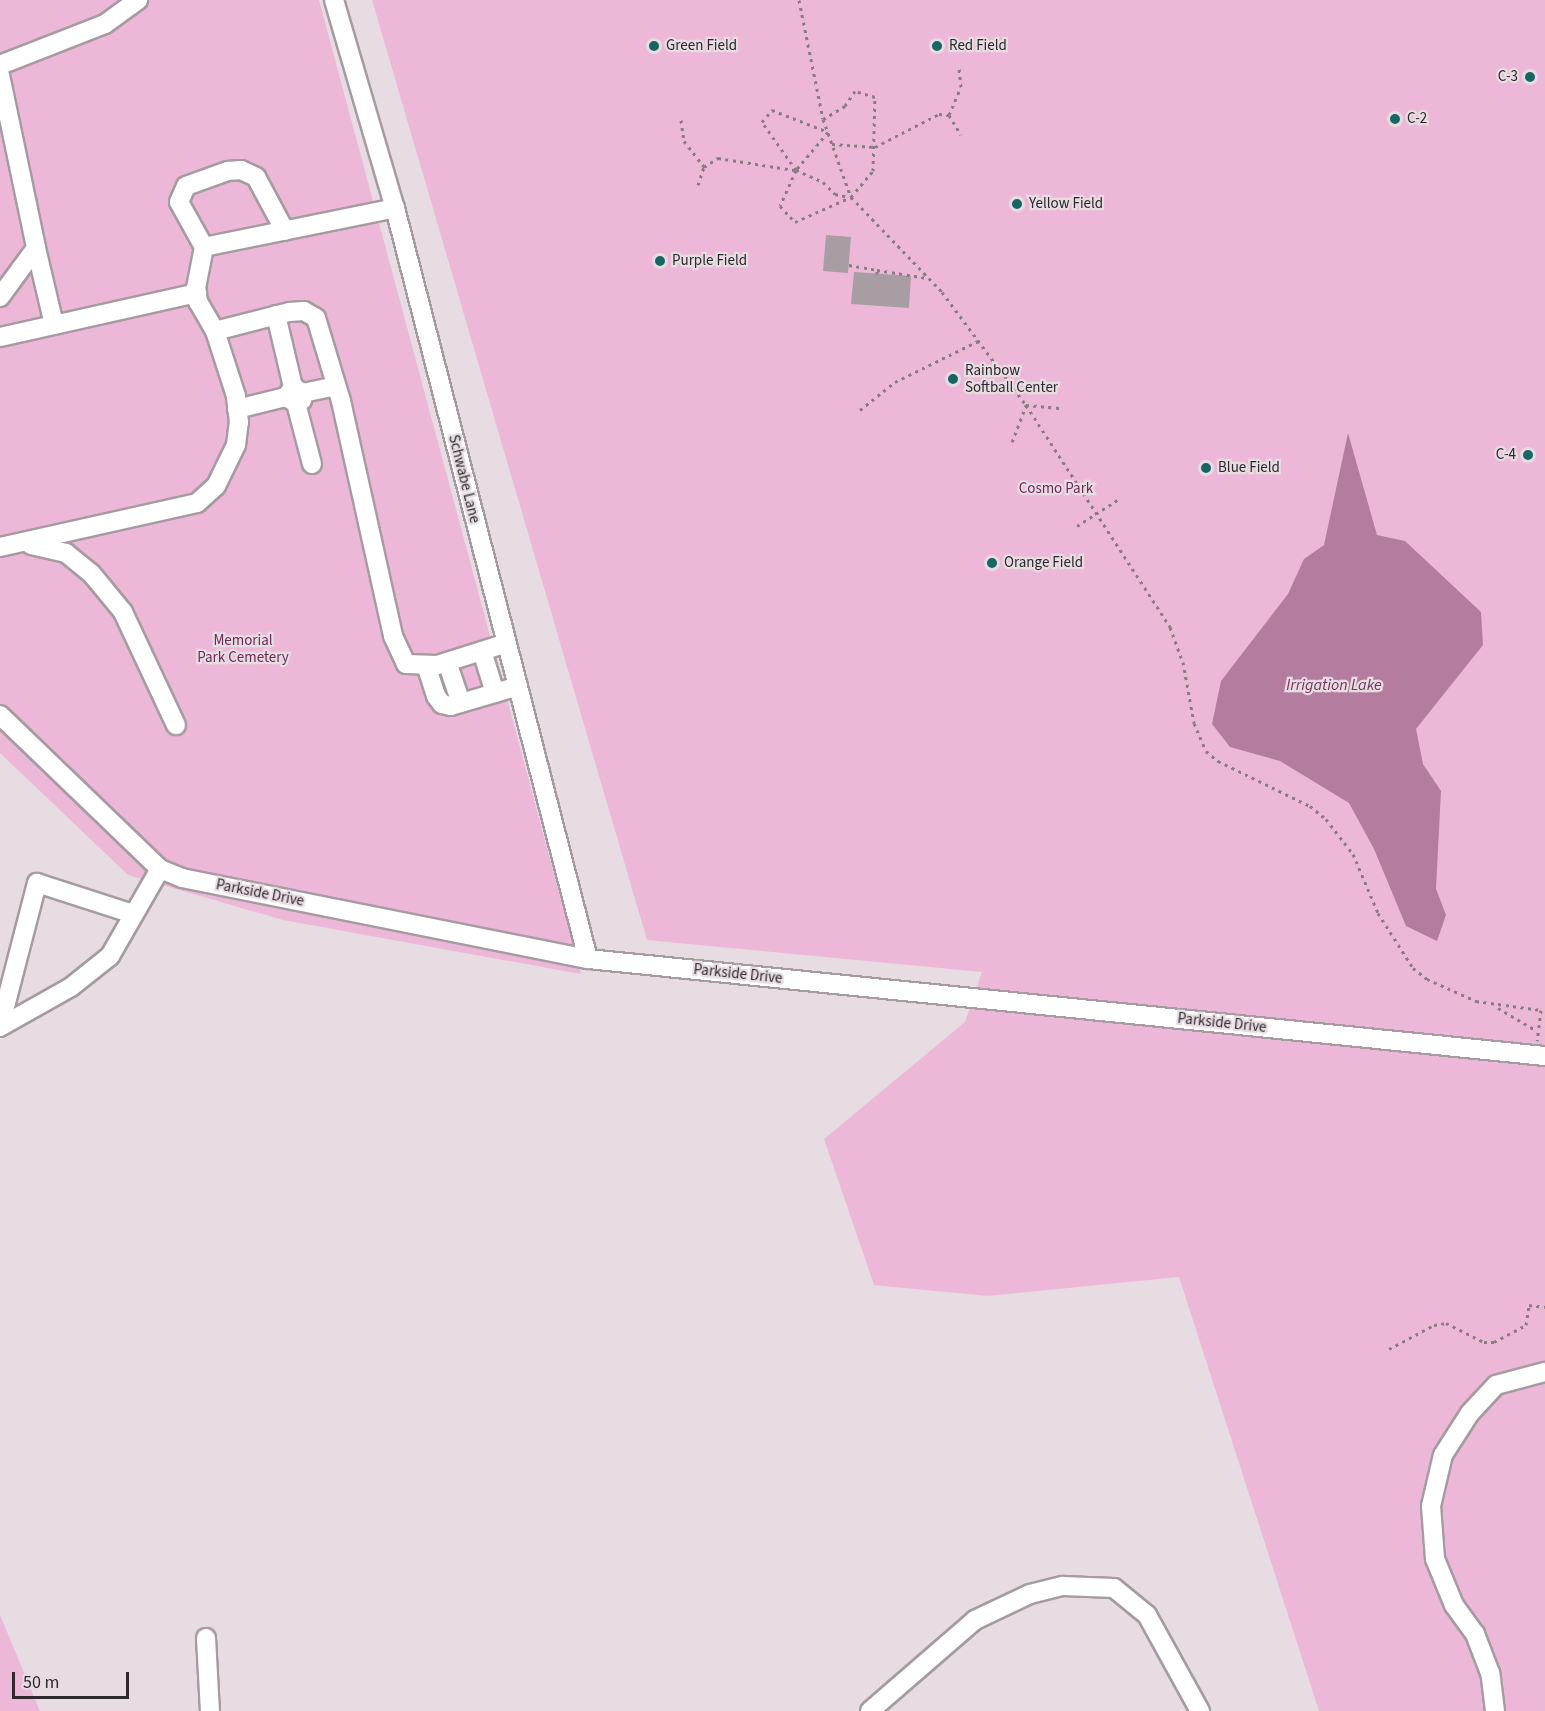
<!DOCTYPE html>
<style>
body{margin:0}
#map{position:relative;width:1545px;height:1711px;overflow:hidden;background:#e8dce3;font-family:"Source Sans 3",sans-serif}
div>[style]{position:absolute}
.green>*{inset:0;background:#edb8d7}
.water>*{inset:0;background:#b47c9e}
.building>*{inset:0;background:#a89da3}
.path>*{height:3px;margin-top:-1.5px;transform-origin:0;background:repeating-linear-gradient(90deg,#867e83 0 3px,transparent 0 7.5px)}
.roads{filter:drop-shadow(2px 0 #a69ba1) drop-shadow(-2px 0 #a69ba1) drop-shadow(0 2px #a69ba1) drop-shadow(0 -2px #a69ba1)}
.minor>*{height:18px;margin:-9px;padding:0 9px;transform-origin:9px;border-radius:9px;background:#fff}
.dots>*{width:16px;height:16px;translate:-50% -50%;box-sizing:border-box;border:3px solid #e8dce3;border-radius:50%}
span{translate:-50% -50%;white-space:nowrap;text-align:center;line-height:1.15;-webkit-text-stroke:4.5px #e8dce3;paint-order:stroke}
.poi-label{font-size:15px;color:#2c282b}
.left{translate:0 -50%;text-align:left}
.right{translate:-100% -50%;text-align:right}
.street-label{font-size:15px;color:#2c282b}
.park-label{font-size:15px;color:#6e2a57}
.water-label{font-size:16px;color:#783461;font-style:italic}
.scale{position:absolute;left:12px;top:1672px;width:117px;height:27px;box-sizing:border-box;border:3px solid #2c282b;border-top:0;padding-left:8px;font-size:18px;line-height:21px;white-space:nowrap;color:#2c282b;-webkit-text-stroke:4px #e8dce3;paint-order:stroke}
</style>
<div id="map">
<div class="green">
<i style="clip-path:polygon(0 0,319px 0,581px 974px,283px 920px,128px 875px,0 753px)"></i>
<i style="clip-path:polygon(372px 0,1545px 0,1545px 1711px,1319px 1711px,1179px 1277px,987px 1296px,874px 1285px,824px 1139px,965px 1022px,982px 972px,647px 940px)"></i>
<i style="clip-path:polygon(0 1615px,40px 1711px,0 1711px)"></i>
</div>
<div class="water">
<i style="clip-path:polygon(1348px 433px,1377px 535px,1405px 541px,1481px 612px,1483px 645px,1416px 729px,1423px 764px,1441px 791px,1436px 889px,1446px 915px,1437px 941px,1406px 926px,1374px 849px,1349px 803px,1280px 761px,1230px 747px,1212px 724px,1221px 681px,1288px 594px,1304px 559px,1324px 545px)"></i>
</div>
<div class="building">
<i style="clip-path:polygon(826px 235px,851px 237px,848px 273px,823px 271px)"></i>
<i style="clip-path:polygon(854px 272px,911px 276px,909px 308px,851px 304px)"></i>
</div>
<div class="path">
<i style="left:799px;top:0;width:121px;rotate:78.6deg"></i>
<i style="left:823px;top:119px;width:83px;rotate:70.3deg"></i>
<i style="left:851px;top:197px;width:132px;rotate:46.2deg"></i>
<i style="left:942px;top:292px;width:141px;rotate:53.4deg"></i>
<i style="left:1026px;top:405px;width:265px;rotate:57deg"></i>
<i style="left:1170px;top:627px;width:37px;rotate:70deg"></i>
<i style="left:1183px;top:662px;width:62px;rotate:79.8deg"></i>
<i style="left:1194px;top:723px;width:30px;rotate:67deg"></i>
<i style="left:1206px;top:751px;width:16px;rotate:40deg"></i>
<i style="left:1218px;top:761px;width:102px;rotate:26.1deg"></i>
<i style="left:1310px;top:806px;width:21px;rotate:39deg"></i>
<i style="left:1326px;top:819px;width:44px;rotate:52.4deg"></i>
<i style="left:1353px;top:854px;width:64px;rotate:67deg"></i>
<i style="left:1378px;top:913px;width:65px;rotate:57.5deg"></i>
<i style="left:1413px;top:968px;width:18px;rotate:38deg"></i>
<i style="left:1427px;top:979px;width:54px;rotate:24.2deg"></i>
<i style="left:1476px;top:1001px;width:66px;rotate:7.9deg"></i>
<i style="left:1541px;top:1010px;width:31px;rotate:97deg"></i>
<i style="left:949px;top:115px;width:30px;rotate:-67deg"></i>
<i style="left:961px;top:87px;width:19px;rotate:-96deg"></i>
<i style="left:681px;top:120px;width:21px;rotate:82deg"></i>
<i style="left:684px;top:141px;width:33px;rotate:52deg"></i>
<i style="left:832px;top:144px;width:43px;rotate:4deg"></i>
<i style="left:875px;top:147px;width:72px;rotate:-27.3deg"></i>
<i style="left:939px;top:114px;width:10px;rotate:6deg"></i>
<i style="left:949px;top:115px;width:23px;rotate:59deg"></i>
<i style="left:796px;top:170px;width:39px;rotate:114deg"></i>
<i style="left:780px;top:206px;width:22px;rotate:47deg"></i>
<i style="left:795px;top:222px;width:61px;rotate:-24.1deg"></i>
<i style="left:851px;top:197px;width:34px;rotate:-50deg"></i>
<i style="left:873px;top:171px;width:74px;rotate:-88.5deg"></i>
<i style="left:875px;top:97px;width:21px;rotate:-163deg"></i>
<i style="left:855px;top:91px;width:18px;rotate:124deg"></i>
<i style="left:845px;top:106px;width:26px;rotate:149deg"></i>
<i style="left:796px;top:170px;width:59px;rotate:-125.3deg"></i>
<i style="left:762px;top:122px;width:16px;rotate:-50deg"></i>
<i style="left:772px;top:110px;width:60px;rotate:21.4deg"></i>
<i style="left:828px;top:132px;width:50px;rotate:130.1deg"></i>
<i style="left:796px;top:170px;width:30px;rotate:24deg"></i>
<i style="left:823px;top:182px;width:17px;rotate:45deg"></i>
<i style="left:835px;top:194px;width:14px;rotate:12deg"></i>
<i style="left:698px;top:185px;width:19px;rotate:-72deg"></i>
<i style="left:704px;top:167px;width:17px;rotate:-33deg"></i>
<i style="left:718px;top:158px;width:77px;rotate:9deg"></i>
<i style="left:849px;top:265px;width:28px;rotate:10deg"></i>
<i style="left:877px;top:274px;width:4px;rotate:-90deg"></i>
<i style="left:877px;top:270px;width:51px;rotate:9.1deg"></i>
<i style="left:1026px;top:405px;width:36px;rotate:5deg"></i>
<i style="left:860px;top:410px;width:45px;rotate:-38.7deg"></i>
<i style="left:895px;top:382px;width:93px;rotate:-26.3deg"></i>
<i style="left:1012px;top:442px;width:40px;rotate:-69deg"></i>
<i style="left:1077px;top:526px;width:50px;rotate:-32.7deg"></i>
<i style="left:1498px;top:1008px;width:45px;rotate:30.5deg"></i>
<i style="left:1389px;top:1349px;width:51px;rotate:-28.1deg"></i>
<i style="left:1434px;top:1325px;width:12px;rotate:-9deg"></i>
<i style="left:1446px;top:1323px;width:42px;rotate:26.6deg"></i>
<i style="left:1484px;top:1342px;width:10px"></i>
<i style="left:1494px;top:1342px;width:36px;rotate:-28deg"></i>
<i style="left:1526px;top:1325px;width:20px;rotate:-81deg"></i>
<i style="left:1529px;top:1305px;width:16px;rotate:7deg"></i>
</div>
<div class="roads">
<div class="minor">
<i style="left:334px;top:0;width:217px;rotate:73.7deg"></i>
<i style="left:395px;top:208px;width:775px;rotate:75.59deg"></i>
<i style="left:0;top:65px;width:113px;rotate:-21.3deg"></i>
<i style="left:105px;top:24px;width:41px;rotate:-36deg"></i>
<i style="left:0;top:75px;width:177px;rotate:78.2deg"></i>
<i style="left:36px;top:248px;width:61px;rotate:126.3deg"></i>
<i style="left:204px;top:247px;width:51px;rotate:-119.1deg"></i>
<i style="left:179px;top:202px;width:17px;rotate:-66deg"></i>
<i style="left:186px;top:186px;width:45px;rotate:-19.7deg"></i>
<i style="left:228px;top:171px;width:13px;rotate:-4deg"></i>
<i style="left:241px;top:170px;width:17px;rotate:25deg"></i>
<i style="left:256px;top:177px;width:61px;rotate:61.8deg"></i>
<i style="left:36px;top:248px;width:79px;rotate:76.8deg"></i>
<i style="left:276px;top:315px;width:74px;rotate:76.7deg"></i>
<i style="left:215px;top:331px;width:76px;rotate:-14.4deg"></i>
<i style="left:289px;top:312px;width:15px;rotate:-4deg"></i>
<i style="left:304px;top:311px;width:14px;rotate:30deg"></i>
<i style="left:316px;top:318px;width:87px;rotate:73.2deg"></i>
<i style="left:341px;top:401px;width:241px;rotate:77.5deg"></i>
<i style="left:393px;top:636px;width:31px;rotate:65deg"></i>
<i style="left:406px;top:664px;width:31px;rotate:2deg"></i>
<i style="left:437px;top:665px;width:73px;rotate:-17.4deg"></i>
<i style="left:0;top:337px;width:202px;rotate:-12.6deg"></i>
<i style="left:303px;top:393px;width:12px;rotate:-149deg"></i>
<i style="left:293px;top:387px;width:12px;rotate:125deg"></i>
<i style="left:286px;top:397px;width:12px;rotate:31deg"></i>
<i style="left:296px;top:403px;width:7px;rotate:-27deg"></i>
<i style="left:302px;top:400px;width:7px;rotate:-82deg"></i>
<i style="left:303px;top:393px;width:34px;rotate:-12deg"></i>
<i style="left:296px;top:403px;width:63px;rotate:75.3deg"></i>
<i style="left:237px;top:409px;width:50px;rotate:-13.8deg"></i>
<i style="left:31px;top:545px;width:36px;rotate:13deg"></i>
<i style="left:66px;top:553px;width:32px;rotate:39deg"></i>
<i style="left:91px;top:573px;width:50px;rotate:50.6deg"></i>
<i style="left:123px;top:612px;width:125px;rotate:64.9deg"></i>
<i style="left:0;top:547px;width:202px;rotate:-12.6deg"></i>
<i style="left:197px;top:503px;width:25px;rotate:-42deg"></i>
<i style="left:216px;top:486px;width:46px;rotate:-64deg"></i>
<i style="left:236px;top:445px;width:23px;rotate:-83deg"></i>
<i style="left:239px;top:422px;width:26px;rotate:-97deg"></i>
<i style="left:236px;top:396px;width:68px;rotate:-107.9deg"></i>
<i style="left:215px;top:331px;width:34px;rotate:-120deg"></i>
<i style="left:198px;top:302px;width:14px;rotate:-98deg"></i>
<i style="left:196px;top:288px;width:42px;rotate:-79deg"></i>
<i style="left:204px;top:247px;width:195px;rotate:-11.5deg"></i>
<i style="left:482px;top:651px;width:44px;rotate:72.8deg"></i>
<i style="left:447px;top:662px;width:43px;rotate:71.1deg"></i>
<i style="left:426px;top:665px;width:33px;rotate:72deg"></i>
<i style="left:436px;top:696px;width:10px;rotate:53deg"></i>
<i style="left:442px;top:704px;width:9px;rotate:13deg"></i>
<i style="left:451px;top:706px;width:70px;rotate:-16.6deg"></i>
<i style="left:0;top:715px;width:222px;rotate:43.9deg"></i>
<i style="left:160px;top:869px;width:24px;rotate:22deg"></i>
<i style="left:182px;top:878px;width:414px;rotate:11.3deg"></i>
<i style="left:588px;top:959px;width:962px;rotate:5.79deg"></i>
<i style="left:0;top:1026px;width:148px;rotate:-75.5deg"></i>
<i style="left:37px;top:883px;width:101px;rotate:17.9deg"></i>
<i style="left:0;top:1027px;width:81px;rotate:-29.4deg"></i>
<i style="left:71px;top:987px;width:50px;rotate:-38.5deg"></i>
<i style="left:110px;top:956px;width:100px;rotate:-60.1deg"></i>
<i style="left:206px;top:1638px;width:73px;rotate:86.9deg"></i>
<i style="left:870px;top:1711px;width:139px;rotate:-40.9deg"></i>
<i style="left:975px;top:1620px;width:61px;rotate:-25.3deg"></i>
<i style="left:1030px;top:1594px;width:34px;rotate:-14deg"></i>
<i style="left:1063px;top:1586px;width:51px;rotate:2.2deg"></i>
<i style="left:1114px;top:1588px;width:43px;rotate:39.3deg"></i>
<i style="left:1147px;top:1615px;width:110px;rotate:61.1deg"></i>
<i style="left:1495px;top:1711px;width:38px;rotate:-97deg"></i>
<i style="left:1490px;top:1673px;width:42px;rotate:-111deg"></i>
<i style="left:1475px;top:1634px;width:36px;rotate:-126deg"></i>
<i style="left:1454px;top:1605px;width:50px;rotate:-112.4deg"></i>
<i style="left:1435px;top:1559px;width:53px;rotate:-94.3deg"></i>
<i style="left:1431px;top:1506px;width:52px;rotate:-76.8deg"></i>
<i style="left:1443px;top:1455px;width:50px;rotate:-57.3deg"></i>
<i style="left:1470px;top:1413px;width:38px;rotate:-47deg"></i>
<i style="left:1496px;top:1385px;width:51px;rotate:-14.9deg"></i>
</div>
</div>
<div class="dots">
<i style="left:654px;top:46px;background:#186664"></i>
<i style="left:937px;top:46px;background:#186664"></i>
<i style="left:1530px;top:77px;background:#186664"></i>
<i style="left:1395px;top:119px;background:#186664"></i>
<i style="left:1017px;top:204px;background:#186664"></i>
<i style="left:660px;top:261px;background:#186664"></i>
<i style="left:953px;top:379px;background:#186664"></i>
<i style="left:1528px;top:455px;background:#186664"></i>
<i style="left:1206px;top:468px;background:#186664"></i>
<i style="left:992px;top:563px;background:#186664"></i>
</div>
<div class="poi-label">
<span class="left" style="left:666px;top:46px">Green Field</span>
<span class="left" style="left:949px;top:46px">Red Field</span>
<span class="right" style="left:1518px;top:77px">C-3</span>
<span class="left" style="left:1407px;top:119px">C-2</span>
<span class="left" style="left:1029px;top:204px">Yellow Field</span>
<span class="left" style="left:672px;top:261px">Purple Field</span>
<span class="left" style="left:965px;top:379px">Rainbow<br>Softball Center</span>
<span class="right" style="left:1516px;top:455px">C-4</span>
<span class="left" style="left:1218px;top:468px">Blue Field</span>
<span class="left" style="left:1004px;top:563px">Orange Field</span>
</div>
<div class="street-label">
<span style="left:464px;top:479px;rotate:76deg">Schwabe Lane</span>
<span style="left:260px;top:893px;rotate:11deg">Parkside Drive</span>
<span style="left:738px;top:974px;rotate:6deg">Parkside Drive</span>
<span style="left:1222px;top:1023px;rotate:6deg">Parkside Drive</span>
</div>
<div class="park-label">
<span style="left:1056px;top:489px">Cosmo Park</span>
<span style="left:243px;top:649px">Memorial<br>Park Cemetery</span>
</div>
<div class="water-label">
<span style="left:1334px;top:685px">Irrigation Lake</span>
</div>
<div class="scale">50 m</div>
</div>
